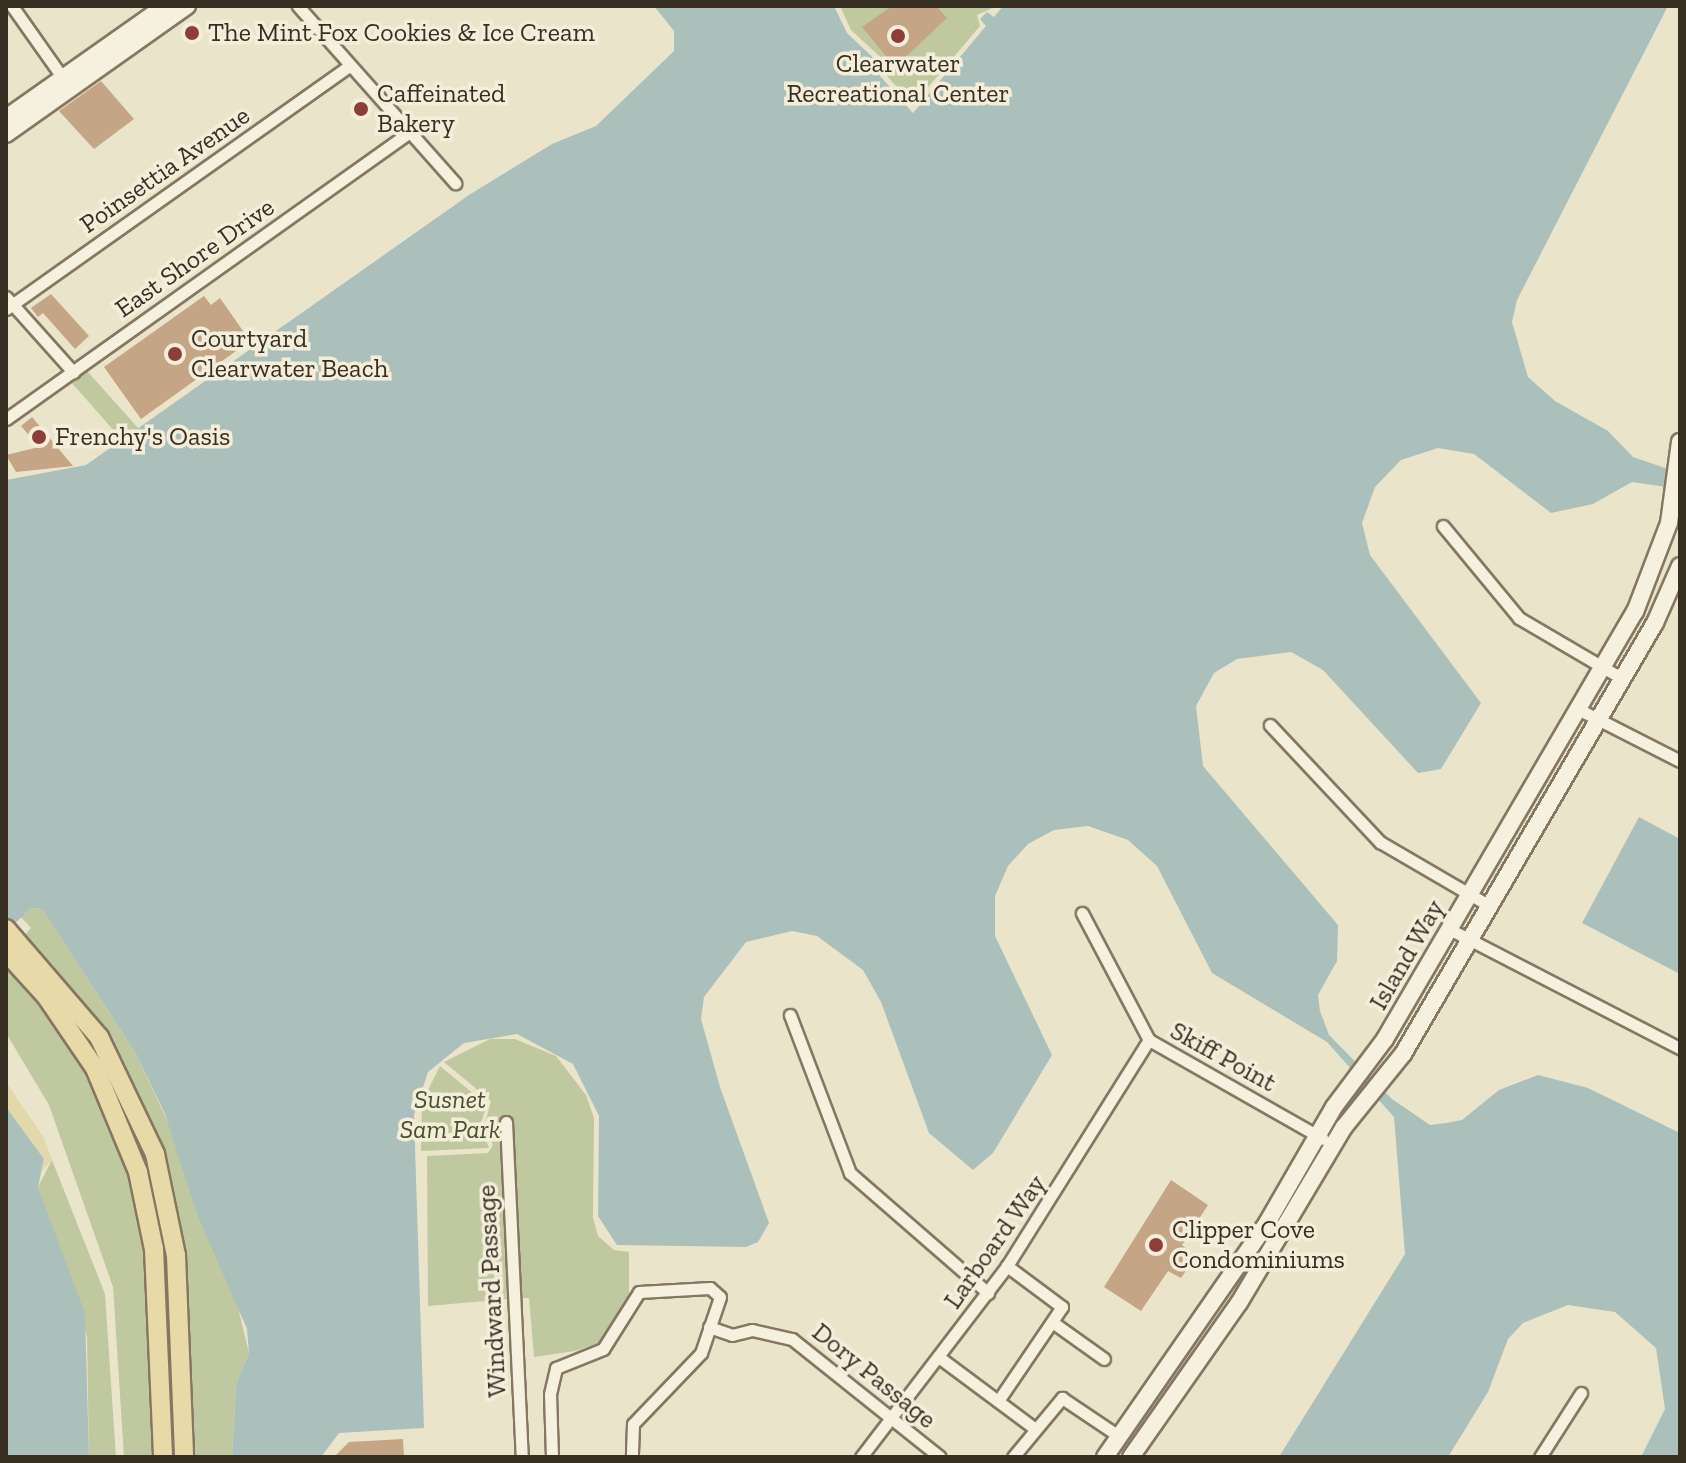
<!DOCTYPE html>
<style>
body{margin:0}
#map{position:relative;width:1686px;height:1463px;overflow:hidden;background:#eae4cb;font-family:"Zilla Slab",serif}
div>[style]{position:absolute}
.green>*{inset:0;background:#c0c8a0}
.sand>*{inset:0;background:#e3d8ac}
.water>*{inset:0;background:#abc0bb}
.building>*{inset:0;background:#c4a585}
.roads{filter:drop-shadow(2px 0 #857761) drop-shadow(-2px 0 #857761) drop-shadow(0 2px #857761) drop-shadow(0 -2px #857761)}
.street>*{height:11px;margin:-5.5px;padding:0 5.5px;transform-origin:5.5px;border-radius:5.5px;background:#f6f1de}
.secondary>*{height:16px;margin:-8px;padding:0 8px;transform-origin:8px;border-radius:8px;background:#f6f1de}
.primary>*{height:18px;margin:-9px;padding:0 9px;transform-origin:9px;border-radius:9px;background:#e8d9a8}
.dots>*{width:22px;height:22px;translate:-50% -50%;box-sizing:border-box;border:4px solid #f3edda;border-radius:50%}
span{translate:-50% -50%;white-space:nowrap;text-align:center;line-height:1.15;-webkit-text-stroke:7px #f3edda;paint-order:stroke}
.poi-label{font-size:26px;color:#382f23}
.left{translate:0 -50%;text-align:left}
.street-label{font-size:26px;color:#382f23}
.park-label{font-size:26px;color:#45522c;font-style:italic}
.frame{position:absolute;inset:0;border:8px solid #382f23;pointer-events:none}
</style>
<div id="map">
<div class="green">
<i style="clip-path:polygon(840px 6px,997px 6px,977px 15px,980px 26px,913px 105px,887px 76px,890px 66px,851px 30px)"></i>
<i style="clip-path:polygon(87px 371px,139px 429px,123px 441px,71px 382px)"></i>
<i style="clip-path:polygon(31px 908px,42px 909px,135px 1052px,174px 1135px,196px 1212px,234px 1291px,249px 1353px,236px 1384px,232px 1457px,193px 1457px,188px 1286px,161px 1148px,106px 1035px,24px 936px,31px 928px,21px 917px)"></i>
<i style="clip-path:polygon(6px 961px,57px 1019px,115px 1122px,143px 1216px,157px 1457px,124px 1457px,113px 1287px,49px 1105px,6px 1033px)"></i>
<i style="clip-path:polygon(73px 1019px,81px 1022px,142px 1135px,168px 1230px,179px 1457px,169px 1457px,149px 1184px,125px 1114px)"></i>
<i style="clip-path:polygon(490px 1039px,515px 1039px,556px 1056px,586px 1095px,594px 1118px,593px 1218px,598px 1236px,614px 1250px,629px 1252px,629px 1297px,599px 1343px,575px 1351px,534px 1357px,529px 1298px,521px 1298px,512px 1115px,500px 1117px,509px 1299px,428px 1306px,427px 1156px,488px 1153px,493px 1145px,485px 1124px,491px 1101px,444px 1062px)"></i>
<i style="clip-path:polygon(440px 1066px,487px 1105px,480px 1125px,489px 1148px,421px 1151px,422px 1102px)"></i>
<i style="clip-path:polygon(52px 1160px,105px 1294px,116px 1457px,89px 1457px,87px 1336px,38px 1187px)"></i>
</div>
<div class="sand">
<i style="clip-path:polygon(6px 1082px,44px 1138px,52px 1160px,42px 1171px,44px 1159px,6px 1107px)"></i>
</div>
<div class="water">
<i style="clip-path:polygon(654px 6px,834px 6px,847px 33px,886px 70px,880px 76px,913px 113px,986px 26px,980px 19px,987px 12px,994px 17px,1003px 6px,1668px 6px,1517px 300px,1512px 322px,1528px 377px,1555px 401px,1608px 431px,1633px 457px,1680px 473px,1680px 489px,1632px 482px,1593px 504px,1551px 513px,1474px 454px,1438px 448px,1401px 460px,1375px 487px,1362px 523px,1370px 555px,1481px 703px,1441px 769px,1418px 773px,1323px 670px,1291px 652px,1237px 659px,1214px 673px,1196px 706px,1203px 766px,1338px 925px,1337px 961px,1318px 995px,1320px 1011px,1329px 1035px,1392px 1099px,1430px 1125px,1446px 1123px,1462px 1120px,1499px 1090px,1538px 1075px,1588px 1088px,1680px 1133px,1680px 1457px,1641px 1457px,1665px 1409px,1656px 1348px,1615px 1312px,1568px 1305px,1523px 1323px,1508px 1339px,1488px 1392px,1448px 1457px,1279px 1457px,1405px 1254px,1394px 1117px,1327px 1042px,1212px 973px,1157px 866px,1128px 840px,1088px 826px,1054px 830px,1028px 844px,1008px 866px,995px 896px,995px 936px,1052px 1055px,993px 1153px,973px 1170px,929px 1133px,881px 1002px,863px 970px,817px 936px,792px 931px,746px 942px,704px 997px,701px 1019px,720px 1087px,769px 1223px,758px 1242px,746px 1247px,617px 1245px,598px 1216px,599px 1116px,573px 1064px,517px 1034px,464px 1043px,428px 1072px,414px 1115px,424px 1428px,339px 1433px,321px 1457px,232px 1457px,236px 1384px,249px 1353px,247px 1329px,196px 1212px,165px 1114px,135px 1052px,42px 909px,31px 908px,6px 932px,6px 480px,86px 465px,469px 195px,552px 144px,596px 126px,674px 51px,674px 31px)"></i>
<i style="clip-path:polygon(1639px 817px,1680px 839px,1680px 974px,1582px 923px)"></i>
<i style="clip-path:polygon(6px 1107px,44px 1159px,38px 1187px,85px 1313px,89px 1457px,6px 1457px)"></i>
</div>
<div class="building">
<i style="clip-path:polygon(892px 6px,936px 6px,947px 18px,895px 67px,862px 27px)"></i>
<i style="clip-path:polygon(101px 81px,134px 119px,94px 149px,59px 111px)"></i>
<i style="clip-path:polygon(51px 294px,89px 336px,75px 349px,43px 313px,38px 317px,31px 308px)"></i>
<i style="clip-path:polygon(204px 296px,211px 305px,220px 298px,250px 341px,141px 419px,104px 367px)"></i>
<i style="clip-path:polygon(32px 417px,73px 466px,16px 472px,6px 455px,39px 447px,21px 426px)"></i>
<i style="clip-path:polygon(1171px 1180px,1208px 1205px,1182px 1245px,1195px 1257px,1181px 1278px,1168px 1271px,1141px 1311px,1104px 1287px)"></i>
<i style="clip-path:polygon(403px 1439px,404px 1457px,334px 1457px,349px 1442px)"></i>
</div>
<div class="roads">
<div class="street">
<i style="left:12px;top:6px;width:95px;rotate:54.8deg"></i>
<i style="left:298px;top:6px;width:237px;rotate:48.4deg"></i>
<i style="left:6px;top:297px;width:101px;rotate:48.2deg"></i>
<i style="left:6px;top:309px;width:420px;rotate:-35.3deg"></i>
<i style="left:6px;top:419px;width:494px;rotate:-35.4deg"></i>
<i style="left:1443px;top:526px;width:119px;rotate:50.4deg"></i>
<i style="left:1519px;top:618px;width:121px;rotate:30.4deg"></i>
<i style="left:1578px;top:709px;width:114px;rotate:27deg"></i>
<i style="left:1270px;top:725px;width:161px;rotate:46.8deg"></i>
<i style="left:1380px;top:842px;width:127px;rotate:30.2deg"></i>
<i style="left:1082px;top:913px;width:144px;rotate:62.2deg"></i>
<i style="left:1149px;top:1040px;width:200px;rotate:29.6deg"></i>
<i style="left:1449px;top:929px;width:260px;rotate:27.3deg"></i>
<i style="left:790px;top:1015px;width:169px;rotate:69.2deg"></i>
<i style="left:850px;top:1173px;width:183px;rotate:41deg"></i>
<i style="left:506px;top:1122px;width:335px;rotate:87.3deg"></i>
<i style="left:1055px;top:1324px;width:60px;rotate:35.5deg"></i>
<i style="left:709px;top:1327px;width:24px;rotate:19deg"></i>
<i style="left:732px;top:1335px;width:21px;rotate:-14deg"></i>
<i style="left:752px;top:1330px;width:41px;rotate:12.7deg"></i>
<i style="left:792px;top:1339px;width:189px;rotate:38.6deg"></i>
<i style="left:940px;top:1358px;width:117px;rotate:36.7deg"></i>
<i style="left:998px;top:1401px;width:114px;rotate:-55.8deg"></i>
<i style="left:1062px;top:1307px;width:69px;rotate:-143.3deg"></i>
<i style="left:552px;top:1457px;width:63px;rotate:-91.8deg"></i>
<i style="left:550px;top:1394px;width:27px;rotate:-77deg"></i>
<i style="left:556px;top:1368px;width:51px;rotate:-22deg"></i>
<i style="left:603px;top:1349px;width:67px;rotate:-57.7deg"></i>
<i style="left:639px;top:1292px;width:71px;rotate:-3.2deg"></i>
<i style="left:710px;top:1288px;width:13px;rotate:42deg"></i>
<i style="left:720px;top:1297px;width:59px;rotate:108.7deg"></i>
<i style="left:701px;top:1353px;width:98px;rotate:133.8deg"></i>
<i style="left:633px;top:1424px;width:33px;rotate:92deg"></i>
<i style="left:861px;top:1457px;width:240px;rotate:-52.6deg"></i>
<i style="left:1007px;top:1266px;width:267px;rotate:-57.9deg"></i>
<i style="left:1013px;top:1457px;width:77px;rotate:-50.3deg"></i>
<i style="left:1062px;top:1398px;width:70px;rotate:33.9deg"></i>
<i style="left:1540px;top:1457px;width:76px;rotate:-57.4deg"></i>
</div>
<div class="secondary">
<i style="left:6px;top:118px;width:194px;rotate:-35.2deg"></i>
<i style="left:6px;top:134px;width:222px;rotate:-35.3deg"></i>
<i style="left:1105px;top:1457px;width:285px;rotate:-55.3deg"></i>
<i style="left:1267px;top:1223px;width:134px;rotate:-60deg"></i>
<i style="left:1334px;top:1107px;width:85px;rotate:-53.1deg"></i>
<i style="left:1385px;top:1039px;width:495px;rotate:-59.7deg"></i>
<i style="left:1635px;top:612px;width:95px;rotate:-69.1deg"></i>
<i style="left:1669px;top:523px;width:82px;rotate:-82.3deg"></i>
<i style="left:1131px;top:1457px;width:188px;rotate:-55deg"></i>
<i style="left:1239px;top:1303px;width:205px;rotate:-59.2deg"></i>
<i style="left:1344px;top:1127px;width:94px;rotate:-51.1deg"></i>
<i style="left:1403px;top:1054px;width:499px;rotate:-59.7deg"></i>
<i style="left:1655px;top:623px;width:62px;rotate:-66.3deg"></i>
</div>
<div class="primary">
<i style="left:6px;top:929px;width:143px;rotate:49.3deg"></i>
<i style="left:99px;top:1037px;width:130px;rotate:64.4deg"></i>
<i style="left:155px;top:1154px;width:103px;rotate:78.3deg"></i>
<i style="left:176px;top:1255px;width:202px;rotate:87.7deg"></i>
<i style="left:6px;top:952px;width:59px;rotate:47.7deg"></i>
<i style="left:46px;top:996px;width:87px;rotate:55.8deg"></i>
<i style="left:95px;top:1068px;width:113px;rotate:67.5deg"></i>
<i style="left:138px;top:1172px;width:79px;rotate:78.3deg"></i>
<i style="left:154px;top:1249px;width:208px;rotate:87.5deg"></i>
</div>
</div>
<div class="dots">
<i style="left:192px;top:33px;background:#8e3e38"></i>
<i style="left:898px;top:36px;background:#8e3e38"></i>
<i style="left:361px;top:109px;background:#8e3e38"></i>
<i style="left:175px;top:354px;background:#8e3e38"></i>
<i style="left:39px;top:437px;background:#8e3e38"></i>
<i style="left:1156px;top:1245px;background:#8e3e38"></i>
</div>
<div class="poi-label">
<span class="left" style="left:208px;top:33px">The Mint Fox Cookies &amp; Ice Cream</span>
<span style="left:898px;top:79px">Clearwater<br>Recreational Center</span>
<span class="left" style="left:377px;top:109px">Caffeinated<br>Bakery</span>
<span class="left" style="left:191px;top:354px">Courtyard<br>Clearwater Beach</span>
<span class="left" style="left:55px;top:437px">Frenchy's Oasis</span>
<span class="left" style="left:1172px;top:1245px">Clipper Cove<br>Condominiums</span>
</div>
<div class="street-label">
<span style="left:165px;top:170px;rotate:-35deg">Poinsettia Avenue</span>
<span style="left:195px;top:258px;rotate:-35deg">East Shore Drive</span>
<span style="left:1407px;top:955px;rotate:-60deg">Island Way</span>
<span style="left:1223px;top:1057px;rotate:29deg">Skiff Point</span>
<span style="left:995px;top:1242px;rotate:-55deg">Larboard Way</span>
<span style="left:492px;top:1291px;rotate:-93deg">Windward Passage</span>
<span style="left:874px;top:1376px;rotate:39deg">Dory Passage</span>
</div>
<div class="park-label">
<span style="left:450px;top:1115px">Susnet<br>Sam Park</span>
</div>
<div class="frame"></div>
</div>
